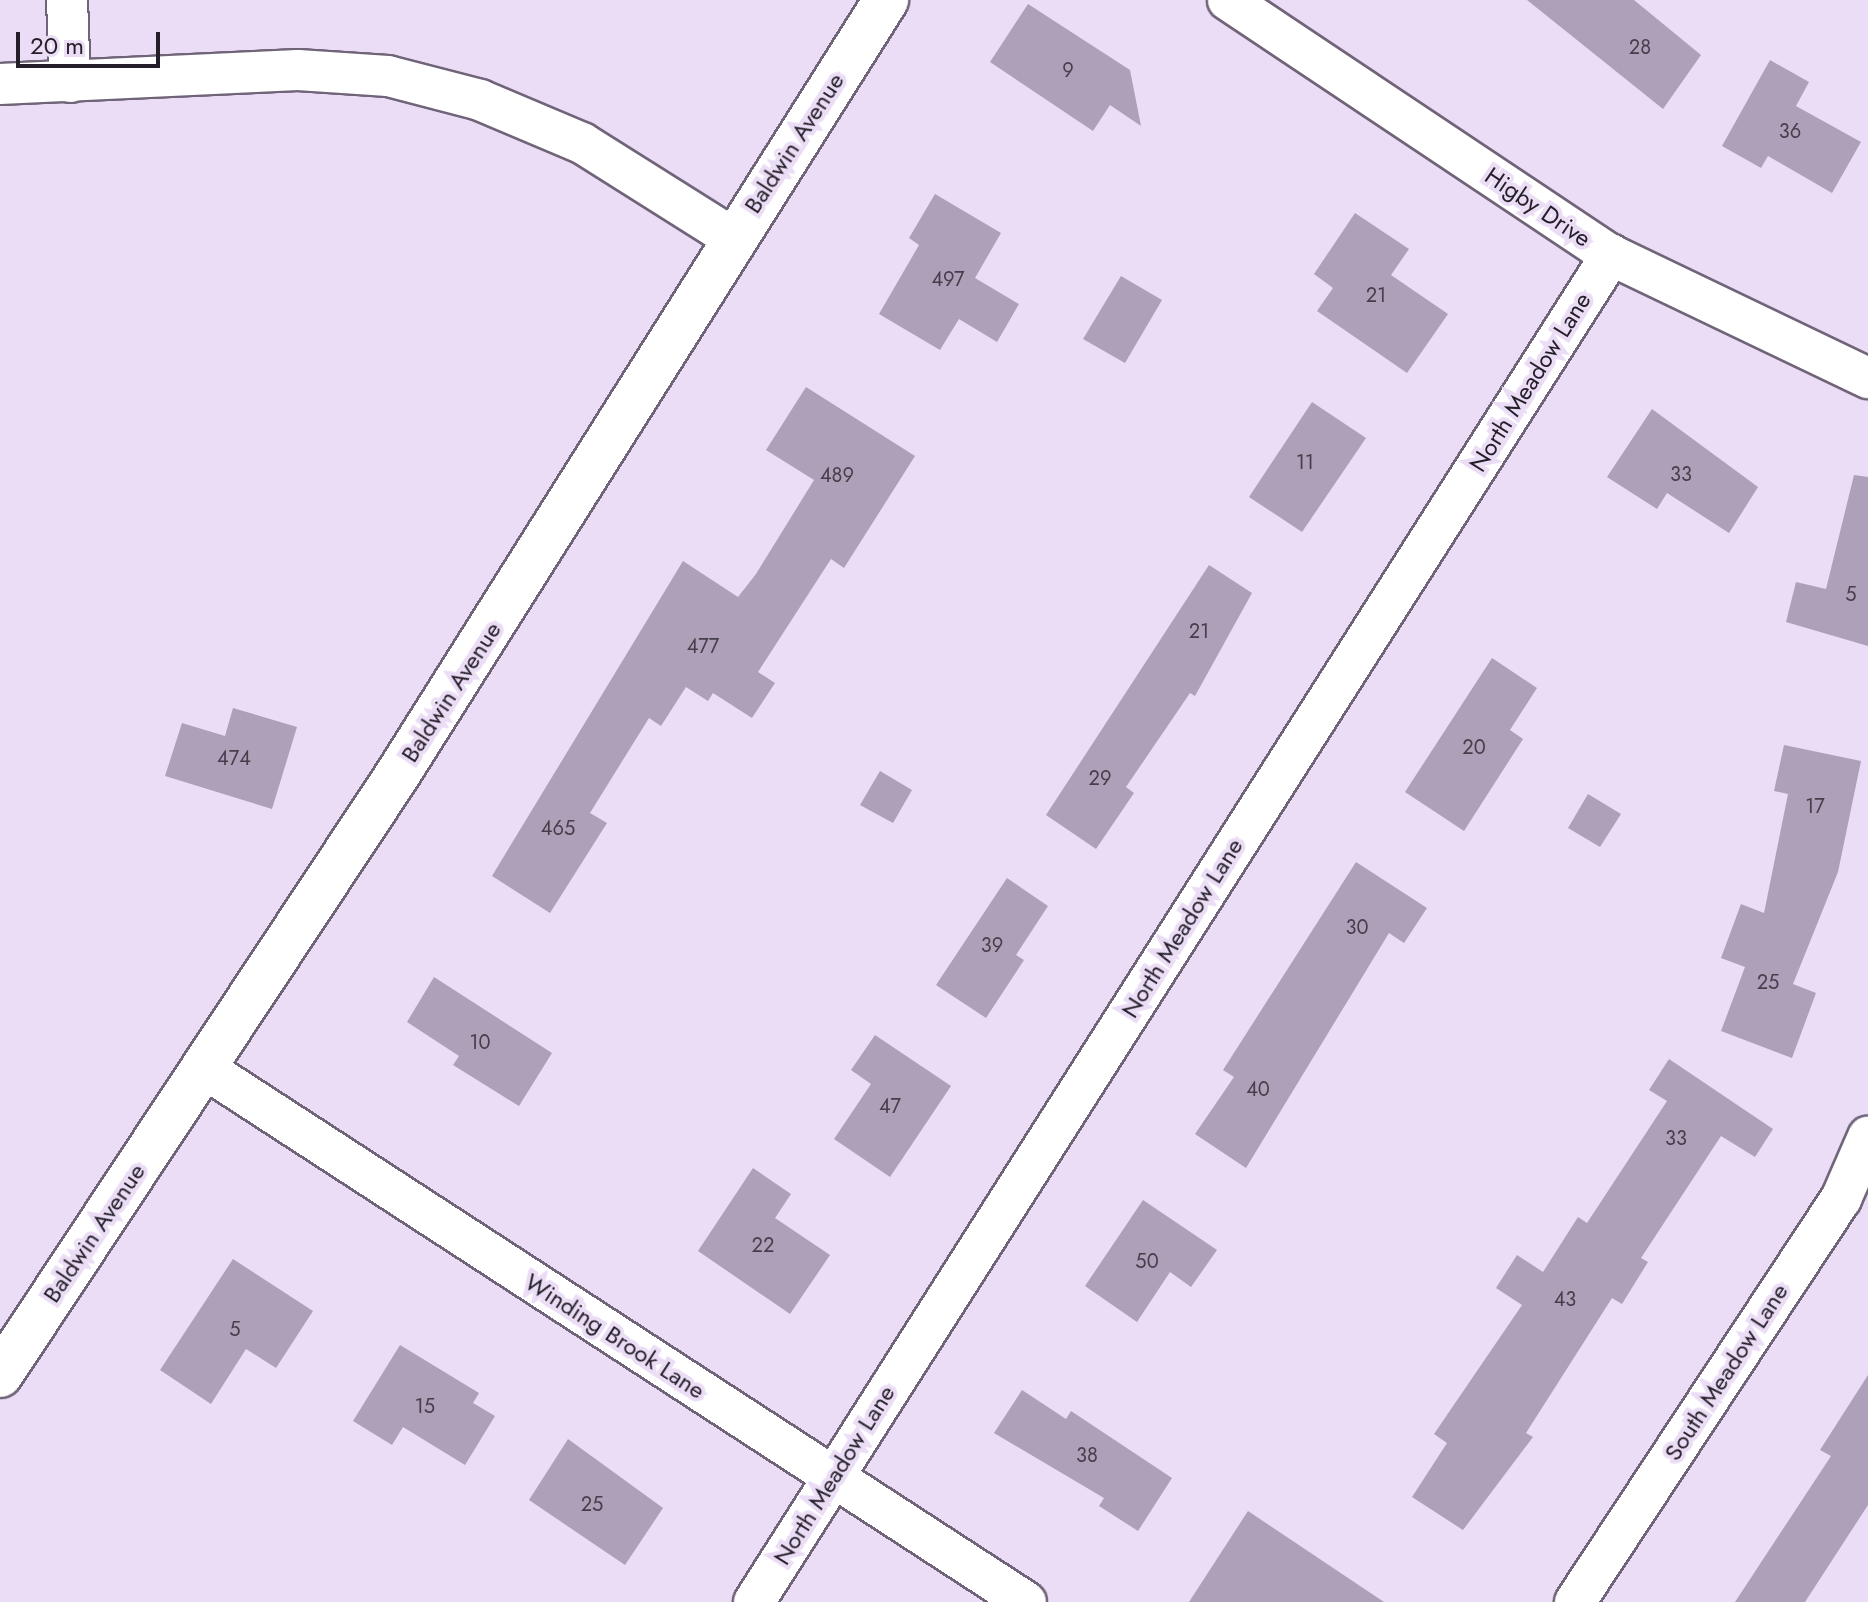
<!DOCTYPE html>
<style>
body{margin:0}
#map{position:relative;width:1868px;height:1602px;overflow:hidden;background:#ebddf6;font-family:Jost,sans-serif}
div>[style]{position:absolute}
.building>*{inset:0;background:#ada0b8}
.roads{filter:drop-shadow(2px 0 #706479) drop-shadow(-2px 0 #706479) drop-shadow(0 2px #706479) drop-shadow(0 -2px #706479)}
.street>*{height:40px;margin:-20px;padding:0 20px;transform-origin:20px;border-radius:20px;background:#fff}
.secondary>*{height:44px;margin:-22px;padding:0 22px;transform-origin:22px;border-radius:22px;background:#fff}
span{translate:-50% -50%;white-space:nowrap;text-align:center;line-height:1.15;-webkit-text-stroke:8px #ebddf6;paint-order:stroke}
.number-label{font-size:20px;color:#463e4b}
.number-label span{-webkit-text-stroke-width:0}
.street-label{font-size:24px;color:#231e27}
.scale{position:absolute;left:16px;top:32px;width:144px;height:36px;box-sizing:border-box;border:4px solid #231e27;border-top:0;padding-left:10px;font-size:24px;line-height:28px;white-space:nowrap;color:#231e27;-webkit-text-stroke:6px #ebddf6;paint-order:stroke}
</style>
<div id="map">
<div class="building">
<i style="clip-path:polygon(1527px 0,1634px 0,1701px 55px,1663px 109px)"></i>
<i style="clip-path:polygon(1028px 4px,1130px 70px,1141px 126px,1110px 105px,1093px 131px,990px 62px)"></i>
<i style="clip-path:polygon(1770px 60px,1809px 82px,1796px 106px,1861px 142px,1832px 193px,1768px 156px,1761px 168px,1722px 146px)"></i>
<i style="clip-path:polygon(935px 194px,1001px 233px,975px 278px,1019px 304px,997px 342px,959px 319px,940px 350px,879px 314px,919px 245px,909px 238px)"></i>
<i style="clip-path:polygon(1355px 213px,1409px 249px,1391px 275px,1448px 314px,1407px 373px,1317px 311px,1333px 288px,1314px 274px)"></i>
<i style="clip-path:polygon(1121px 276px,1162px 300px,1125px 363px,1083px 339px)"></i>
<i style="clip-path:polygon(806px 387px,915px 456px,844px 568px,831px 559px,758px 672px,775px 683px,752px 718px,713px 693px,708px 701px,686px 687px,661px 726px,649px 718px,590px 813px,607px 823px,550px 913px,492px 876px,683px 561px,738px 597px,756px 574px,814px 480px,766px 450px)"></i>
<i style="clip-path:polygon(1312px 402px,1366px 438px,1302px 532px,1249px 497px)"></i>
<i style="clip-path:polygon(1652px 409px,1758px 487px,1729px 533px,1667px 493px,1657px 509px,1607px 477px)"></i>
<i style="clip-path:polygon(1854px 475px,1868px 477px,1868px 646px,1786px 622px,1796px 582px,1826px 589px)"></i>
<i style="clip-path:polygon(1209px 565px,1252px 593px,1195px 696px,1190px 693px,1126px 787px,1134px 793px,1096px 849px,1046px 815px)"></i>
<i style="clip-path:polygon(1492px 658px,1537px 688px,1510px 730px,1523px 739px,1464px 831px,1405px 792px)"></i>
<i style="clip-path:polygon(233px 708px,297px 727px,272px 809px,165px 776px,182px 723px,225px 736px)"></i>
<i style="clip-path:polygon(1784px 745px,1861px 761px,1838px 872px,1793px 984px,1816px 993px,1792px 1058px,1721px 1031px,1745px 967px,1721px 958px,1741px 904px,1764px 913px,1788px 794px,1774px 791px)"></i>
<i style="clip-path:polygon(880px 771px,912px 790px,893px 823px,860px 805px)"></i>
<i style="clip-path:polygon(1588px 794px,1621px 814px,1600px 847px,1568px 828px)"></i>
<i style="clip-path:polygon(1356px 862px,1427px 908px,1404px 943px,1389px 933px,1246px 1168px,1195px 1134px,1234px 1077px,1223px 1070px)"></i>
<i style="clip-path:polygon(1007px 878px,1048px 906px,1016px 955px,1024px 960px,986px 1018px,936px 985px)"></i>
<i style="clip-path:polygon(434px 977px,552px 1053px,519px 1106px,453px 1065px,459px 1056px,407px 1022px)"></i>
<i style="clip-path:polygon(875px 1035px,951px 1086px,890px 1177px,834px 1139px,871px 1084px,851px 1070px)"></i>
<i style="clip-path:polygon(1669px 1059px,1773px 1129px,1755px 1157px,1721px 1136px,1641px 1258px,1648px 1262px,1622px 1304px,1612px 1298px,1526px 1433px,1533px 1437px,1463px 1530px,1412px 1497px,1447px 1443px,1434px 1434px,1522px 1305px,1496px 1288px,1517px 1255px,1543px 1272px,1578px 1217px,1587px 1223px,1667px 1101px,1649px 1090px)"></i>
<i style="clip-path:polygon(753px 1168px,791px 1194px,775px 1218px,830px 1255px,790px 1314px,698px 1251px)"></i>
<i style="clip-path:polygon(1143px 1200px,1217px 1250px,1191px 1287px,1170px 1272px,1137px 1322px,1085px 1286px)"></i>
<i style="clip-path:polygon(233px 1259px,313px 1311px,276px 1368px,246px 1349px,211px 1404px,160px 1370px)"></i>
<i style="clip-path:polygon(400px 1345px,479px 1393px,473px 1403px,495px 1416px,465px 1465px,403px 1427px,392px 1445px,353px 1421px)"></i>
<i style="clip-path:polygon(1868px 1375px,1868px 1505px,1805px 1602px,1735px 1602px,1831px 1456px,1820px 1450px)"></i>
<i style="clip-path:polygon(1022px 1390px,1066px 1419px,1071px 1411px,1172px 1478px,1138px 1531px,1099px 1506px,1104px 1498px,994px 1433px)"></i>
<i style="clip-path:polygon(568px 1439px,663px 1508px,625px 1565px,529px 1500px)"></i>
<i style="clip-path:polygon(1248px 1511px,1384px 1602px,1189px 1602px)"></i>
</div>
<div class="roads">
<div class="street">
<i style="left:67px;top:0;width:82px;rotate:87.9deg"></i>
<i style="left:1228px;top:0;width:460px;rotate:33.7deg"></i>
<i style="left:1611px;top:255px;width:285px;rotate:25.6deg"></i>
<i style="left:0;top:84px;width:298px;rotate:-2.7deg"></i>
<i style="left:298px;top:70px;width:90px;rotate:3.8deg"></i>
<i style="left:388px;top:76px;width:95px;rotate:14.6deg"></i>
<i style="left:480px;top:100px;width:111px;rotate:22.9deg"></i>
<i style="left:582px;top:143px;width:178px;rotate:32.2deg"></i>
<i style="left:204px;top:1068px;width:980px;rotate:33.01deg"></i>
<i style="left:754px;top:1602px;width:1597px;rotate:-57.53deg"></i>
<i style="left:1575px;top:1602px;width:483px;rotate:-56.6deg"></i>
<i style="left:1841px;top:1199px;width:68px;rotate:-66.5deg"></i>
</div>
<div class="secondary">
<i style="left:0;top:1375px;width:717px;rotate:-56.49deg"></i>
<i style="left:396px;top:777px;width:919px;rotate:-57.76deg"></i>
</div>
</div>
<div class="number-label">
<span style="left:1640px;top:47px">28</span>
<span style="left:1068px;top:70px">9</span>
<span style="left:1790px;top:131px">36</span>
<span style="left:948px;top:279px">497</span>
<span style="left:1376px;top:295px">21</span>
<span style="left:1305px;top:462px">11</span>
<span style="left:1681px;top:474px">33</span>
<span style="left:837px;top:475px">489</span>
<span style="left:1851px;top:594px">5</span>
<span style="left:1199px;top:631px">21</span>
<span style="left:703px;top:646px">477</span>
<span style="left:1474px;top:747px">20</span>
<span style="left:234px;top:758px">474</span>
<span style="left:1100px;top:778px">29</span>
<span style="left:1815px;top:806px">17</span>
<span style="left:558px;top:828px">465</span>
<span style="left:1357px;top:927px">30</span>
<span style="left:992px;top:945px">39</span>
<span style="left:1768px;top:982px">25</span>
<span style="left:480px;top:1042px">10</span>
<span style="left:1258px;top:1089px">40</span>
<span style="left:890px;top:1106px">47</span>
<span style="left:1676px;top:1138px">33</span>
<span style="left:763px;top:1245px">22</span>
<span style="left:1147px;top:1261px">50</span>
<span style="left:1565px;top:1299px">43</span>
<span style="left:235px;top:1329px">5</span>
<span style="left:425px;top:1406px">15</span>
<span style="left:1087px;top:1455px">38</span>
<span style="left:592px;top:1504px">25</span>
</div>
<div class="street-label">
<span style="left:794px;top:143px;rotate:-57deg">Baldwin Avenue</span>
<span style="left:1538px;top:207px;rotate:34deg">Higby Drive</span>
<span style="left:1530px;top:382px;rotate:-58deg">North Meadow Lane</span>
<span style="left:451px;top:692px;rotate:-57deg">Baldwin Avenue</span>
<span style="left:1182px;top:928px;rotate:-58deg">North Meadow Lane</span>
<span style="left:94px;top:1233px;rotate:-56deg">Baldwin Avenue</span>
<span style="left:615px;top:1336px;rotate:33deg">Winding Brook Lane</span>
<span style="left:1726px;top:1372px;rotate:-57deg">South Meadow Lane</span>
<span style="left:834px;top:1475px;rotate:-58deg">North Meadow Lane</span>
</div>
<div class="scale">20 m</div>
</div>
